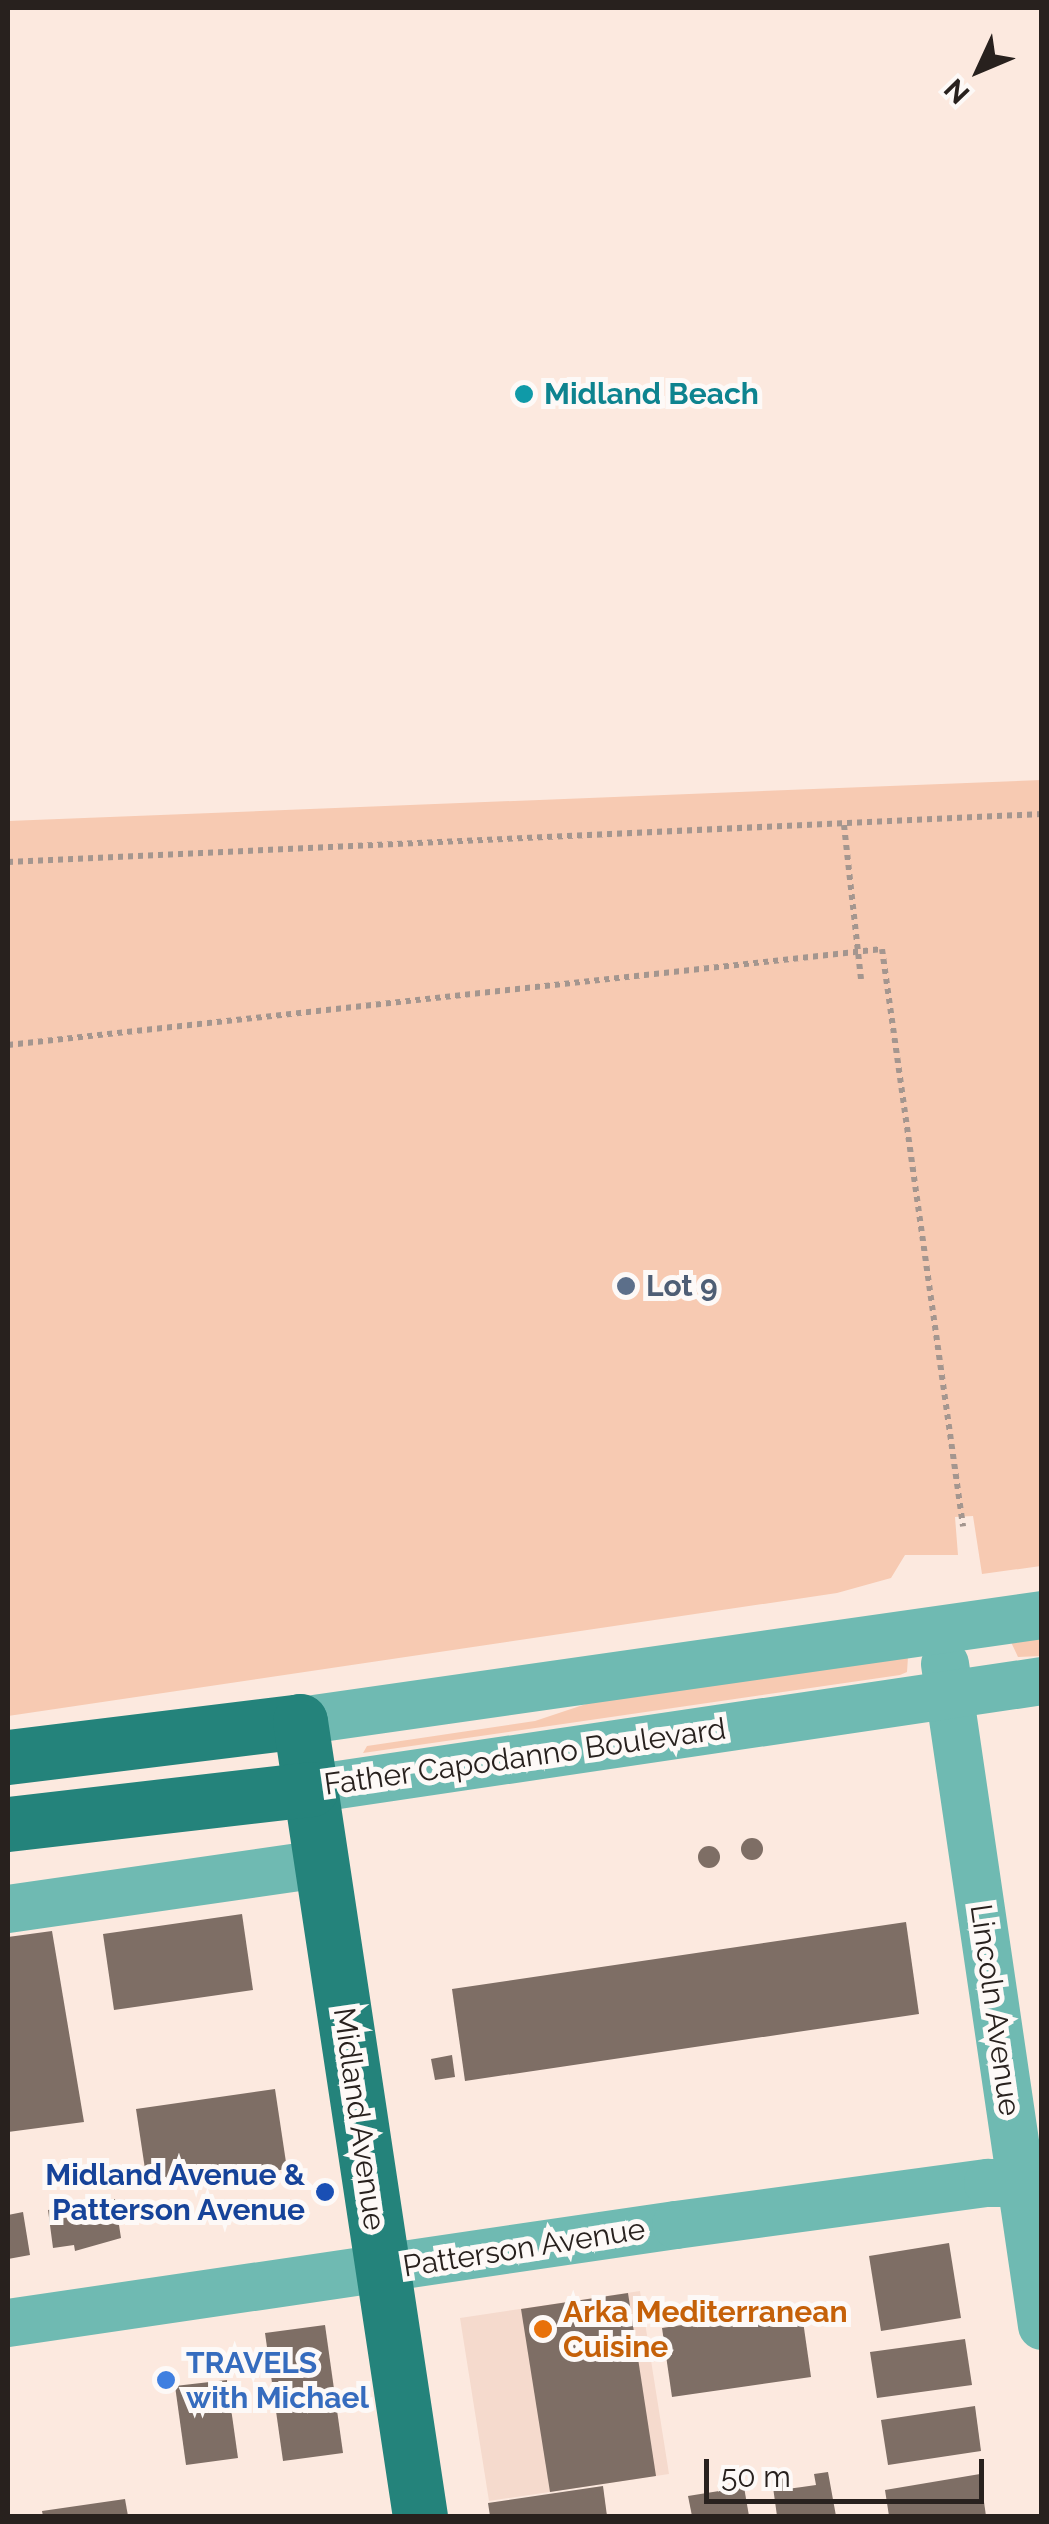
<!DOCTYPE html>
<style>
body{margin:0}
#map{position:relative;width:1049px;height:2524px;overflow:hidden;background:#fce9df;font-family:Raleway,sans-serif}
div>[style]{position:absolute}
.built>*{inset:0;background:#f5dacd}
.green>*{inset:0;background:#f7cab2}
.building>*{inset:0;background:#7e6e65}
.round{border-radius:50%}
.path>*{height:6px;margin-top:-3px;transform-origin:0;background:repeating-linear-gradient(90deg,#a4968f 0 5px,transparent 0 10px)}
.minor>*{height:48px;margin:-24px;padding:0 24px;transform-origin:24px;border-radius:24px;background:#6fbab2}
.major>*{height:55px;margin:-27.5px;padding:0 27.5px;transform-origin:27.5px;border-radius:27.5px;background:#24837b}
.dots>*{width:28px;height:28px;translate:-50% -50%;box-sizing:border-box;border:5px solid #fdf9f7;border-radius:50%}
span{translate:-50% -50%;white-space:nowrap;text-align:center;line-height:1.15;-webkit-text-stroke:10px #fdf9f7;paint-order:stroke}
.culture-label{font-size:30px;color:#0d838f;font-weight:700}
.left{translate:0 -50%;text-align:left}
.service-label{font-size:30px;color:#4e5e75;font-weight:700}
.street-label{font-size:30px;color:#28211e}
.transit-label{font-size:30px;color:#164399;font-weight:700}
.right{translate:-100% -50%;text-align:right}
.food-label{font-size:30px;color:#c56008;font-weight:700}
.shop-label{font-size:30px;color:#366cbe;font-weight:700}
.frame{position:absolute;inset:0;border:10px solid #28211e;pointer-events:none}
.north{position:absolute;left:929px;top:20px;width:100px;height:100px;-webkit-text-stroke:8px #fdf9f7;paint-order:stroke;rotate:226deg;font-size:28px;font-weight:700;line-height:40px;text-align:center;color:#28211e}
.north::after{content:'';display:block;margin:auto;width:35px;height:45px;background:#28211e;clip-path:polygon(50% 0,100% 100%,50% 72%,0 100%)}
.scale{position:absolute;left:704px;top:2459px;width:280px;height:45px;box-sizing:border-box;border:5px solid #28211e;border-top:0;padding-left:12px;font-size:30px;line-height:35px;white-space:nowrap;color:#28211e;-webkit-text-stroke:8px #fdf9f7;paint-order:stroke}
</style>
<div id="map">
<div class="built">
<i style="clip-path:polygon(640px 2291px,669px 2474px,489px 2501px,460px 2318px)"></i>
</div>
<div class="green">
<i style="clip-path:polygon(1041px 780px,1041px 1566px,982px 1574px,973px 1516px,955px 1517px,958px 1555px,905px 1555px,891px 1578px,837px 1593px,8px 1716px,8px 821px)"></i>
<i style="clip-path:polygon(1041px 1629px,1041px 1656px,1018px 1657px,1011px 1642px)"></i>
<i style="clip-path:polygon(908px 1657px,907px 1672px,900px 1675px,363px 1753px,367px 1746px,535px 1721px,601px 1699px)"></i>
</div>
<div class="building">
<i class="round" style="left:741px;top:1838px;width:22px;height:22px"></i>
<i class="round" style="left:698px;top:1846px;width:22px;height:22px"></i>
<i style="clip-path:polygon(242px 1914px,253px 1990px,114px 2010px,103px 1934px)"></i>
<i style="clip-path:polygon(906px 1922px,919px 2014px,465px 2081px,452px 1989px)"></i>
<i style="clip-path:polygon(52px 1931px,84px 2122px,8px 2132px,8px 1937px)"></i>
<i style="clip-path:polygon(452px 2055px,455px 2077px,435px 2080px,431px 2059px)"></i>
<i style="clip-path:polygon(275px 2089px,287px 2169px,148px 2189px,136px 2109px)"></i>
<i style="clip-path:polygon(115px 2199px,121px 2238px,75px 2251px,74px 2245px,53px 2248px,48px 2210px)"></i>
<i style="clip-path:polygon(23px 2212px,30px 2255px,8px 2259px,8px 2215px)"></i>
<i style="clip-path:polygon(949px 2243px,961px 2318px,881px 2331px,869px 2256px)"></i>
<i style="clip-path:polygon(628px 2293px,656px 2476px,550px 2492px,521px 2309px)"></i>
<i style="clip-path:polygon(801px 2307px,811px 2377px,672px 2397px,662px 2328px)"></i>
<i style="clip-path:polygon(325px 2325px,343px 2453px,283px 2461px,265px 2333px)"></i>
<i style="clip-path:polygon(965px 2339px,972px 2385px,877px 2398px,870px 2352px)"></i>
<i style="clip-path:polygon(227px 2380px,238px 2458px,186px 2465px,175px 2386px)"></i>
<i style="clip-path:polygon(975px 2406px,981px 2451px,888px 2465px,881px 2420px)"></i>
<i style="clip-path:polygon(828px 2472px,836px 2516px,777px 2516px,772px 2480px,786px 2478px,787px 2489px,802px 2487px,816px 2485px,814px 2474px)"></i>
<i style="clip-path:polygon(980px 2474px,986px 2516px,889px 2516px,885px 2490px)"></i>
<i style="clip-path:polygon(603px 2486px,607px 2516px,490px 2516px,488px 2503px)"></i>
<i style="clip-path:polygon(744px 2487px,749px 2516px,692px 2516px,688px 2496px)"></i>
<i style="clip-path:polygon(125px 2499px,128px 2516px,43px 2516px,42px 2511px)"></i>
</div>
<div class="path">
<i style="left:844px;top:825px;width:155px;rotate:83.7deg"></i>
<i style="left:8px;top:862px;width:1035px;rotate:-2.66deg"></i>
<i style="left:8px;top:1045px;width:879px;rotate:-6.27deg"></i>
<i style="left:882px;top:949px;width:583px;rotate:82.01deg"></i>
</div>
<div class="minor">
<i style="left:945px;top:1664px;width:669px;rotate:81.66deg"></i>
<i style="left:300px;top:1721px;width:750px;rotate:-8.13deg"></i>
<i style="left:311px;top:1789px;width:739px;rotate:-8.4deg"></i>
<i style="left:8px;top:1909px;width:317px;rotate:-8.2deg"></i>
<i style="left:8px;top:2323px;width:675px;rotate:-8.35deg"></i>
<i style="left:676px;top:2225px;width:315px;rotate:-7.7deg"></i>
<i style="left:988px;top:2183px;width:54px"></i>
</div>
<div class="major">
<i style="left:8px;top:1757px;width:294px;rotate:-7deg"></i>
<i style="left:300px;top:1721px;width:804px;rotate:81.42deg"></i>
<i style="left:8px;top:1824px;width:305px;rotate:-6.6deg"></i>
</div>
<div class="dots">
<i style="left:524px;top:394px;background:#0f9aa8"></i>
<i style="left:626px;top:1286px;background:#5c6f8a"></i>
<i style="left:325px;top:2192px;background:#1a4fb4"></i>
<i style="left:543px;top:2329px;background:#e8710a"></i>
<i style="left:166px;top:2380px;background:#3f7fe0"></i>
</div>
<div class="culture-label">
<span class="left" style="left:544px;top:394px">Midland Beach</span>
</div>
<div class="service-label">
<span class="left" style="left:646px;top:1286px">Lot 9</span>
</div>
<div class="street-label">
<span style="left:525px;top:1757px;rotate:-8deg">Father Capodanno Boulevard</span>
<span style="left:995px;top:2010px;rotate:82deg">Lincoln Avenue</span>
<span style="left:359px;top:2119px;rotate:82deg">Midland Avenue</span>
<span style="left:524px;top:2248px;rotate:-9deg">Patterson Avenue</span>
</div>
<div class="transit-label">
<span class="right" style="left:305px;top:2192px">Midland Avenue &amp;<br>Patterson Avenue</span>
</div>
<div class="food-label">
<span class="left" style="left:563px;top:2329px">Arka Mediterranean<br>Cuisine</span>
</div>
<div class="shop-label">
<span class="left" style="left:186px;top:2380px">TRAVELS<br>with Michael</span>
</div>
<div class="frame"></div>
<div class="north">N</div>
<div class="scale">50 m</div>
</div>
